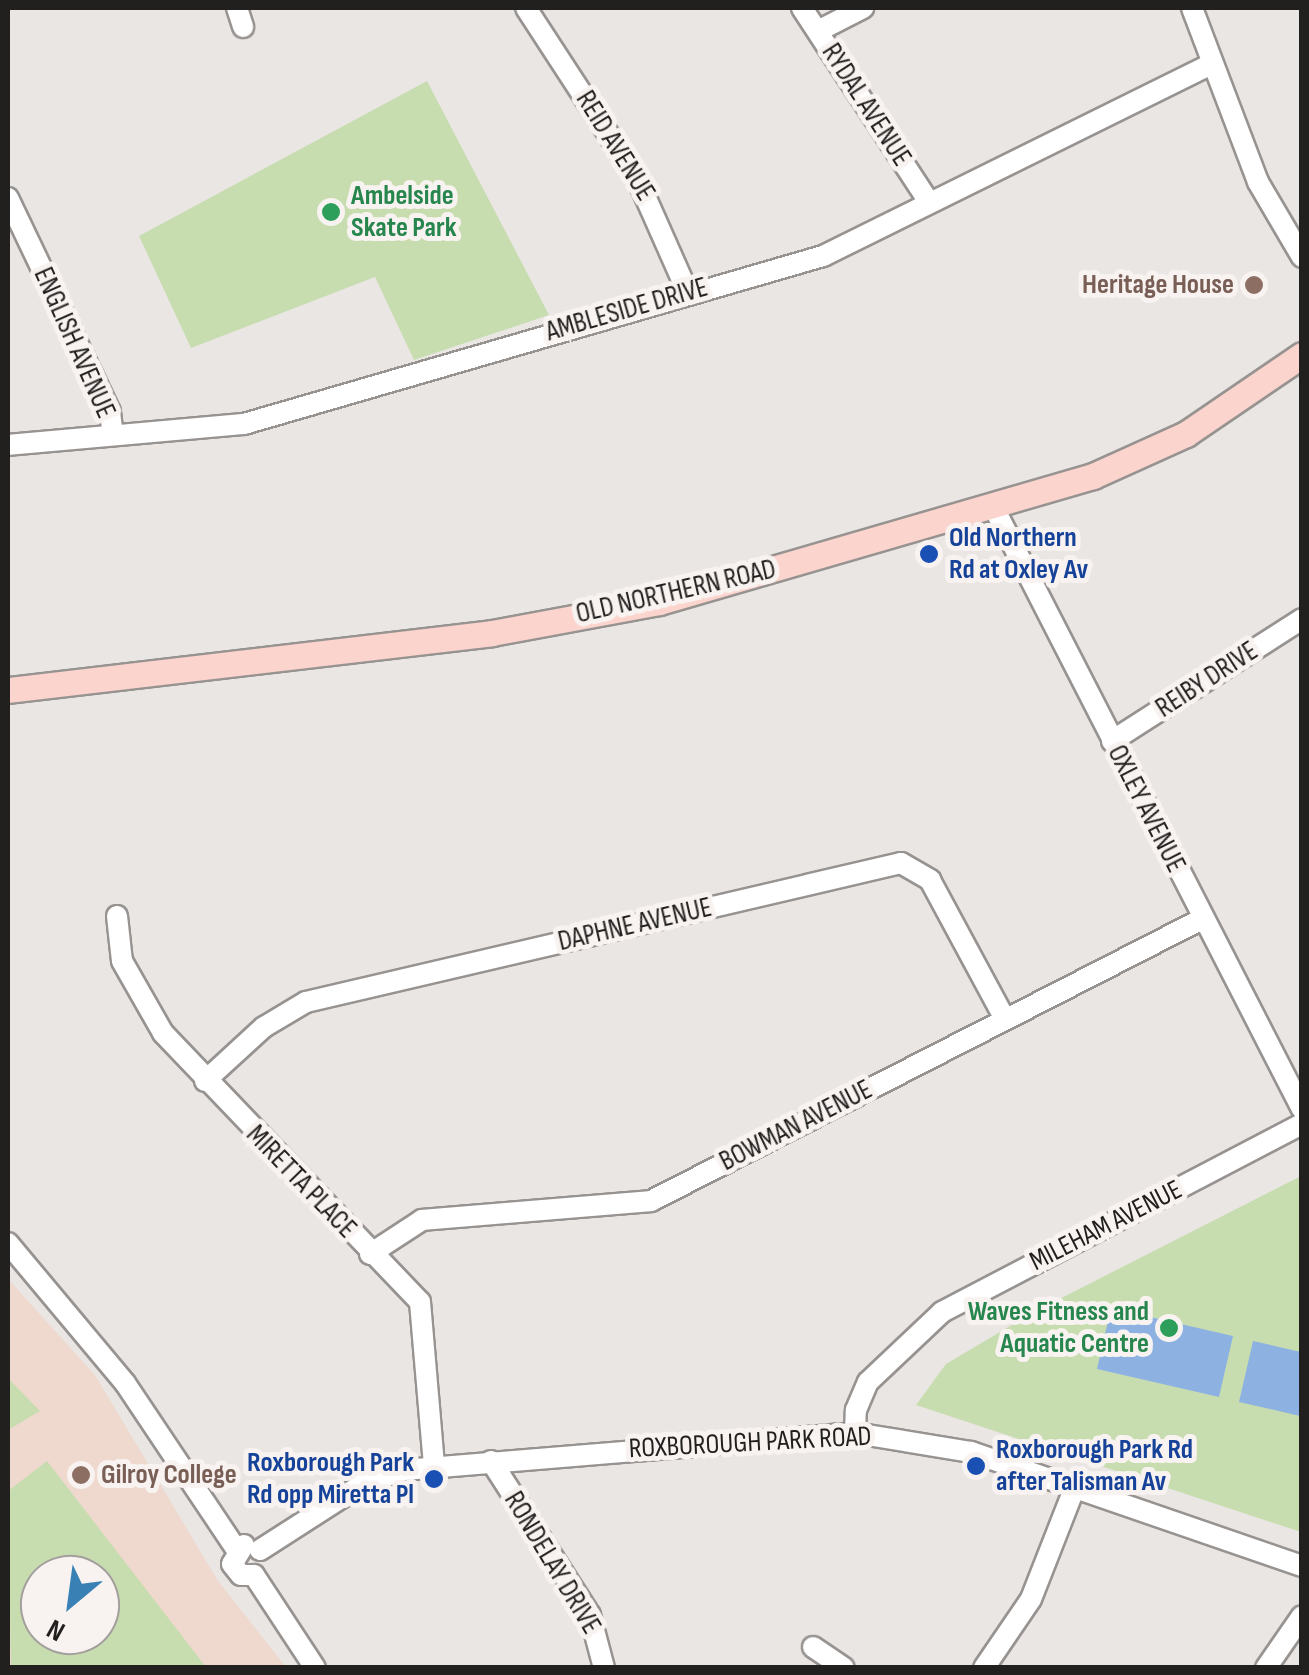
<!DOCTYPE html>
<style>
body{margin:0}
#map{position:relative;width:1309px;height:1675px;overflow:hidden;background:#eae6e4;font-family:"Sofia Sans Condensed",sans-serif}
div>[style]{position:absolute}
.education>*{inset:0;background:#efd8cd}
.green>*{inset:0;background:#c8ddaf}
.water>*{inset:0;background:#8db2e2}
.roads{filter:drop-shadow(2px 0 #979391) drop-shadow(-2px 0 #979391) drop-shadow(0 2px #979391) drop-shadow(0 -2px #979391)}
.minor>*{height:20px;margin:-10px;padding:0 10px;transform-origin:10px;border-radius:10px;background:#fff}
.major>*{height:25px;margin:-12.5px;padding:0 12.5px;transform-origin:12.5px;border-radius:12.5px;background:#fbd4cd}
.dots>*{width:28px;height:28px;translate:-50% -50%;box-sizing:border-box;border:5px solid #f8f3f1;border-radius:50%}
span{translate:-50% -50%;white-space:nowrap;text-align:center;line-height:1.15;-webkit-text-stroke:10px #f8f3f1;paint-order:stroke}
.street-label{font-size:28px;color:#22201f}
.leisure-label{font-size:28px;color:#27864d;font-weight:700}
.left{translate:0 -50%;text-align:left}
.right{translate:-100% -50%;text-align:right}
.education-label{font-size:28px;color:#785e54;font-weight:700}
.transit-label{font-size:28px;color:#164399;font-weight:700}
.frame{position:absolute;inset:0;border:10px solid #22201f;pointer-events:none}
.north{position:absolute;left:20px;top:1555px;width:100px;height:100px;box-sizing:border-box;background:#f8f3f1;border:2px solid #a29f9d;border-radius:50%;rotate:209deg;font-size:28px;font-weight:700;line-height:40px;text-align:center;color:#22201f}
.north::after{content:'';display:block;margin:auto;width:35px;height:45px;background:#3981b5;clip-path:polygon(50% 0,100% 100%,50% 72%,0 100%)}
</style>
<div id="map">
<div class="education">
<i style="clip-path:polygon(evenodd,8px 1279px,95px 1375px,218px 1581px,286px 1667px,8px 1667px,8px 1279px,40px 1575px,100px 1575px,100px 1635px,40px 1635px,40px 1575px)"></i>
</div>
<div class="green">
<i style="clip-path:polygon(427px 81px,549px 315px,414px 360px,375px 277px,191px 348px,139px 236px)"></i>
<i style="clip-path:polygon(1301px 1176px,1301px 1532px,916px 1405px,946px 1364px,1030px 1314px)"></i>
<i style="clip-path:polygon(8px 1378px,40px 1411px,8px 1430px)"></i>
<i style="clip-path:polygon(evenodd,47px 1461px,206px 1667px,11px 1667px,8px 1491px,47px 1461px,100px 1575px,100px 1635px,40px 1635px,40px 1575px,100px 1575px)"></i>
</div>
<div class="water">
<i style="clip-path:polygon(1111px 1308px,1233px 1336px,1219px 1397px,1097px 1369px)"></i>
<i style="clip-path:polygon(1253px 1341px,1301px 1352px,1300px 1416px,1239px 1402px)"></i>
</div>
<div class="roads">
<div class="minor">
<i style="left:237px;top:8px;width:20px;rotate:72deg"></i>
<i style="left:526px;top:8px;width:203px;rotate:56.9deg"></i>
<i style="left:637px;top:178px;width:126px;rotate:66.1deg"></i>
<i style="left:802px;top:8px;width:232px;rotate:56.8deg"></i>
<i style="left:1192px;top:8px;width:186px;rotate:69.2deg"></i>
<i style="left:1258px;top:182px;width:87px;rotate:59.6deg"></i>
<i style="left:818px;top:31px;width:51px;rotate:-27.1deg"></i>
<i style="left:8px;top:198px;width:237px;rotate:64.5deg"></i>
<i style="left:110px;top:412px;width:23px;rotate:83deg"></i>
<i style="left:8px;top:445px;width:237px;rotate:-5.1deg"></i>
<i style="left:244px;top:424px;width:603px;rotate:-16.18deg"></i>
<i style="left:823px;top:256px;width:434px;rotate:-26.3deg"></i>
<i style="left:994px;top:508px;width:675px;rotate:62.87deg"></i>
<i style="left:1112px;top:741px;width:226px;rotate:-32.7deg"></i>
<i style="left:117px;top:916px;width:45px;rotate:83.7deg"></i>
<i style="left:122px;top:961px;width:83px;rotate:60.3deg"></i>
<i style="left:163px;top:1033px;width:372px;rotate:46.3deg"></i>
<i style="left:420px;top:1302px;width:164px;rotate:85.1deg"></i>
<i style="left:205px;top:1081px;width:80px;rotate:-42.5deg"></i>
<i style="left:264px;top:1027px;width:49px;rotate:-30.8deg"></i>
<i style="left:306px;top:1002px;width:611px;rotate:-13.15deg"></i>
<i style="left:901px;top:863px;width:34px;rotate:30deg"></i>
<i style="left:930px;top:880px;width:158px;rotate:61.7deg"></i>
<i style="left:8px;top:1243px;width:182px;rotate:50.1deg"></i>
<i style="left:125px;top:1383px;width:200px;rotate:56.2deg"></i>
<i style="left:370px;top:1254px;width:62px;rotate:-33.2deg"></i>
<i style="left:422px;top:1220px;width:230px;rotate:-4.7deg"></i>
<i style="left:651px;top:1201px;width:619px;rotate:-27.1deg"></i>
<i style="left:855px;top:1433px;width:23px;rotate:-88deg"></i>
<i style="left:856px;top:1410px;width:30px;rotate:-67deg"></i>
<i style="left:868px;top:1382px;width:102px;rotate:-43.4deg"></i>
<i style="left:942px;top:1312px;width:406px;rotate:-27.6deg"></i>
<i style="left:491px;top:1461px;width:183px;rotate:57.3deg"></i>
<i style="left:590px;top:1615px;width:55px;rotate:75.2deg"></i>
<i style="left:244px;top:1545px;width:22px;rotate:122deg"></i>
<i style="left:232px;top:1564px;width:14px;rotate:51deg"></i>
<i style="left:241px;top:1575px;width:13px"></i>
<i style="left:260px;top:1550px;width:122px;rotate:-32.7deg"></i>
<i style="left:363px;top:1484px;width:43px;rotate:-18.9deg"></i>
<i style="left:404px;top:1470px;width:453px;rotate:-4.7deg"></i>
<i style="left:855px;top:1433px;width:118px;rotate:9.3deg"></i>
<i style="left:971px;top:1452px;width:350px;rotate:19deg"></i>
<i style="left:254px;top:1575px;width:111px;rotate:56.7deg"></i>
<i style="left:813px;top:1647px;width:37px;rotate:34deg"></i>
<i style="left:984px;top:1668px;width:83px;rotate:-55.7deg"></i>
<i style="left:1031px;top:1599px;width:118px;rotate:-68.6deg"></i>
<i style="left:1266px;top:1668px;width:63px;rotate:-55.3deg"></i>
</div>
<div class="major">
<i style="left:8px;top:690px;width:487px;rotate:-6.7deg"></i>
<i style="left:492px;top:633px;width:170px;rotate:-10.5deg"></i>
<i style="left:659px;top:602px;width:452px;rotate:-16.2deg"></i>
<i style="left:1093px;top:476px;width:102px;rotate:-24.3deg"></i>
<i style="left:1186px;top:434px;width:140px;rotate:-34.3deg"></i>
</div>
</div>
<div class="dots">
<i style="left:331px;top:212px;background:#2e9e5b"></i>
<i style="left:1254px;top:285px;background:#8d6e63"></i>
<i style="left:929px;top:554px;background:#1a4fb4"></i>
<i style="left:1169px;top:1328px;background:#2e9e5b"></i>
<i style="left:976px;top:1466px;background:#1a4fb4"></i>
<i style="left:81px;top:1475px;background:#8d6e63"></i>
<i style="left:434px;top:1479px;background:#1a4fb4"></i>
</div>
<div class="street-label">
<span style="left:866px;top:105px;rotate:57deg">RYDAL AVENUE</span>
<span style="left:615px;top:146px;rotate:58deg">REID AVENUE</span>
<span style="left:627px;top:310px;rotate:-16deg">AMBLESIDE DRIVE</span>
<span style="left:74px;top:343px;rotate:66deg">ENGLISH AVENUE</span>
<span style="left:676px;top:592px;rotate:-13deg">OLD NORTHERN ROAD</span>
<span style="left:1207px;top:680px;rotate:-33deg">REIBY DRIVE</span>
<span style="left:1146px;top:809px;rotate:63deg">OXLEY AVENUE</span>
<span style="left:635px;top:925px;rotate:-13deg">DAPHNE AVENUE</span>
<span style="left:796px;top:1126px;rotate:-27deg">BOWMAN AVENUE</span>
<span style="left:301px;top:1182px;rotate:46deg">MIRETTA PLACE</span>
<span style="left:1106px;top:1226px;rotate:-27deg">MILEHAM AVENUE</span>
<span style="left:750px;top:1443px;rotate:-3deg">ROXBOROUGH PARK ROAD</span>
<span style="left:552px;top:1563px;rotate:59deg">RONDELAY DRIVE</span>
</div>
<div class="leisure-label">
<span class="left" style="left:351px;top:212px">Ambelside<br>Skate Park</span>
<span class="right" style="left:1149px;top:1328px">Waves Fitness and<br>Aquatic Centre</span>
</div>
<div class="education-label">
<span class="right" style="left:1234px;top:285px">Heritage House</span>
<span class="left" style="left:101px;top:1475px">Gilroy College</span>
</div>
<div class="transit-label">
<span class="left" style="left:949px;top:554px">Old Northern<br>Rd at Oxley Av</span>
<span class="left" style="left:996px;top:1466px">Roxborough Park Rd<br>after Talisman Av</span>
<span class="right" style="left:414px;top:1479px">Roxborough Park<br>Rd opp Miretta Pl</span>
</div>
<div class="frame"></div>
<div class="north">N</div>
</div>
